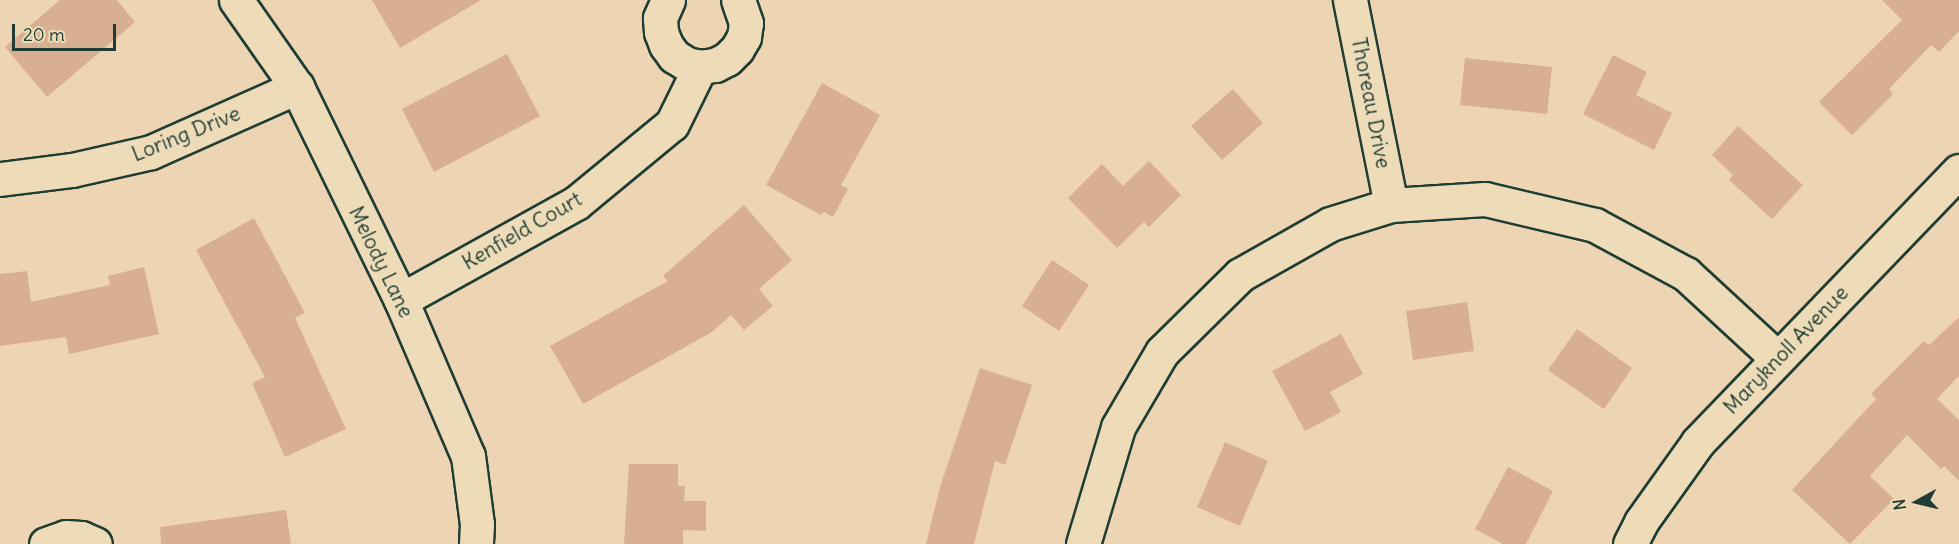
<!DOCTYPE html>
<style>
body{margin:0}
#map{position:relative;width:1959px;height:544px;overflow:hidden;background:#edd5b3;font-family:Delius,sans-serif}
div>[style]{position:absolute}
.building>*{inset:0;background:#d9af92}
.roads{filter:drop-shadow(2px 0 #1f3d34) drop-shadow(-2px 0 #1f3d34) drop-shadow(0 2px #1f3d34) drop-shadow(0 -2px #1f3d34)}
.minor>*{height:33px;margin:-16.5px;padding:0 16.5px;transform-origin:16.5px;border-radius:16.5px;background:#eedcb9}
span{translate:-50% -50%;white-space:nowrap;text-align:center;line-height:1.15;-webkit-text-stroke:5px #eedcb9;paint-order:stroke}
.street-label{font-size:21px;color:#1f3d34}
.north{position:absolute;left:1887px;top:472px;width:60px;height:60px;-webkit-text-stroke:4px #eedcb9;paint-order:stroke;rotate:262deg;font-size:16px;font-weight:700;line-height:24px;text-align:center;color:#1f3d34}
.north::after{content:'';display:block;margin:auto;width:21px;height:27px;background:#1f3d34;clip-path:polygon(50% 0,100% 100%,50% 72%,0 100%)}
.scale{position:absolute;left:12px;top:24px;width:104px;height:27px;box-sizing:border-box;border:3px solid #1f3d34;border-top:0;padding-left:8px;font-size:18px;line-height:21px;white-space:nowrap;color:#1f3d34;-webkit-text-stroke:4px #eedcb9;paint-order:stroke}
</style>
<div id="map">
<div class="building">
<i style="clip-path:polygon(60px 0,117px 0,135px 22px,47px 97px,5px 47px)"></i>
<i style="clip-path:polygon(372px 0,481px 0,400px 48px)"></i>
<i style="clip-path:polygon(1882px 0,1959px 0,1959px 31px,1939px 52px,1931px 45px,1889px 89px,1893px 94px,1852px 135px,1819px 102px,1902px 20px)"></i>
<i style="clip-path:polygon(507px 54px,540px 116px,434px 172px,402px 109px)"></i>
<i style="clip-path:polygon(1613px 55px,1647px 72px,1636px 95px,1672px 113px,1654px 150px,1583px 114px)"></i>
<i style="clip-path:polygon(1465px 58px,1552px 67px,1547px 114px,1460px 105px)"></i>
<i style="clip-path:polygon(822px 83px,880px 115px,841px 185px,848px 189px,833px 217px,824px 212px,821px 215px,766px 185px)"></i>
<i style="clip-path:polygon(1233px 89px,1263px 123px,1222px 160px,1191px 126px)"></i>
<i style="clip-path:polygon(1738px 126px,1803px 185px,1772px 219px,1729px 180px,1733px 175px,1712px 155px)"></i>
<i style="clip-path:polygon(1149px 161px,1181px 195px,1149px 227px,1144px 222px,1117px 248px,1068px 198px,1102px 164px,1123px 186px)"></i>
<i style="clip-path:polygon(744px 205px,792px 260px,759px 289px,773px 306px,744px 330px,731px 315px,712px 332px,583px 404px,550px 346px,668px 281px,663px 276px)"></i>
<i style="clip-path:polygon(254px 218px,305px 313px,295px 318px,346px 429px,285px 457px,252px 383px,265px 377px,196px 250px)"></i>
<i style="clip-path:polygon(1052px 260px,1089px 285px,1059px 331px,1022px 306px)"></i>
<i style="clip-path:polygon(144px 267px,159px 334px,69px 354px,66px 337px,0 346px,0 274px,27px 271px,31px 302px,110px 285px,108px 276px)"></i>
<i style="clip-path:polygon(1467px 302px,1474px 351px,1413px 360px,1406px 311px)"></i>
<i style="clip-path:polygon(1959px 317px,1959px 376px,1937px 399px,1959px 420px,1959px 481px,1944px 466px,1941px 469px,1907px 435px,1870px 476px,1894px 499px,1850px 544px,1792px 490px,1876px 399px,1871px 394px,1924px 341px,1929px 345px)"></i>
<i style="clip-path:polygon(1577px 329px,1632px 368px,1604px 409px,1548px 370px)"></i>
<i style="clip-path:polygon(1341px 334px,1363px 374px,1330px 392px,1341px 412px,1305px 431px,1272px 371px)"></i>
<i style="clip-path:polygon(980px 368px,1032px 385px,1005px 465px,995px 461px,974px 544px,926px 544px,940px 487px)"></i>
<i style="clip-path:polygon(1225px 442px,1268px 461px,1240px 526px,1197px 507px)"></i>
<i style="clip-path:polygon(629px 464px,678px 464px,678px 486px,685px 486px,684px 501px,706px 501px,706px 531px,683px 530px,683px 544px,624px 544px)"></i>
<i style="clip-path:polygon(1508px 467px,1553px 491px,1526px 544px,1503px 544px,1475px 529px)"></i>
<i style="clip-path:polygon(286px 510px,291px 544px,161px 544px,160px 527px)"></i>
</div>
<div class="roads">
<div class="minor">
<i style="left:236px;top:0;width:106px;rotate:55deg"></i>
<i style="left:297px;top:87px;width:237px;rotate:64deg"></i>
<i style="left:401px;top:300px;width:170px;rotate:66.8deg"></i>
<i style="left:468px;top:456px;width:69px;rotate:82.5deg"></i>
<i style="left:477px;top:524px;width:20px;rotate:93deg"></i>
<i style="left:668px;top:0;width:20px;rotate:114deg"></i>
<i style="left:660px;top:18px;width:14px;rotate:86deg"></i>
<i style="left:661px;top:32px;width:14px;rotate:69deg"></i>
<i style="left:666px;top:45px;width:14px;rotate:54deg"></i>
<i style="left:674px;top:56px;width:15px;rotate:32deg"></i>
<i style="left:687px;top:64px;width:13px;rotate:13deg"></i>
<i style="left:700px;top:67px;width:15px;rotate:-8deg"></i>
<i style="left:715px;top:65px;width:13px;rotate:-27deg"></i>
<i style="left:727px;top:59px;width:14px;rotate:-45deg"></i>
<i style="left:737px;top:49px;width:14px;rotate:-60deg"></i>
<i style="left:744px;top:37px;width:14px;rotate:-82deg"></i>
<i style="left:746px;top:23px;width:24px;rotate:-109deg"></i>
<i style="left:1350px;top:0;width:209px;rotate:78.7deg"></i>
<i style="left:0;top:179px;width:73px;rotate:-7.1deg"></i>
<i style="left:72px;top:170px;width:81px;rotate:-12.8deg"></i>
<i style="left:151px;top:152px;width:160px;rotate:-24deg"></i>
<i style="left:401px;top:300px;width:200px;rotate:-29deg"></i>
<i style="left:576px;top:203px;width:124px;rotate:-39.5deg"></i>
<i style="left:672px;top:124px;width:64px;rotate:-63.8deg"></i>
<i style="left:46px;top:544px;width:21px;rotate:-19deg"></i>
<i style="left:66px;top:537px;width:15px;rotate:4deg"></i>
<i style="left:81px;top:538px;width:15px;rotate:23deg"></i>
<i style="left:1083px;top:544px;width:122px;rotate:-73.3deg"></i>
<i style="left:1118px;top:427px;width:87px;rotate:-59.6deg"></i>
<i style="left:1162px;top:352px;width:110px;rotate:-44.6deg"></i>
<i style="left:1240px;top:275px;width:103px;rotate:-29.5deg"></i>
<i style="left:1330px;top:224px;width:64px;rotate:-17.3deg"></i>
<i style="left:1391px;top:205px;width:94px;rotate:-3.7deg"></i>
<i style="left:1485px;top:199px;width:113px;rotate:13.3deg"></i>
<i style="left:1595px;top:225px;width:103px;rotate:28.3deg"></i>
<i style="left:1686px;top:274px;width:124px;rotate:42.7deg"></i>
<i style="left:1630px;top:544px;width:25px;rotate:-63deg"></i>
<i style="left:1641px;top:522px;width:98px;rotate:-54.5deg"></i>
<i style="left:1698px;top:442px;width:376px;rotate:-46.1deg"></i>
</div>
</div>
<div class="street-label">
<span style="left:1371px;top:103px;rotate:79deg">Thoreau Drive</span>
<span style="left:186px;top:134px;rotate:-22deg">Loring Drive</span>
<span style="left:522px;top:231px;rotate:-30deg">Kenfield Court</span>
<span style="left:381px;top:262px;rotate:64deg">Melody Lane</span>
<span style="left:1786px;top:350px;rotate:-46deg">Maryknoll Avenue</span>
</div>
<div class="north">N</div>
<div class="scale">20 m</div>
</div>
